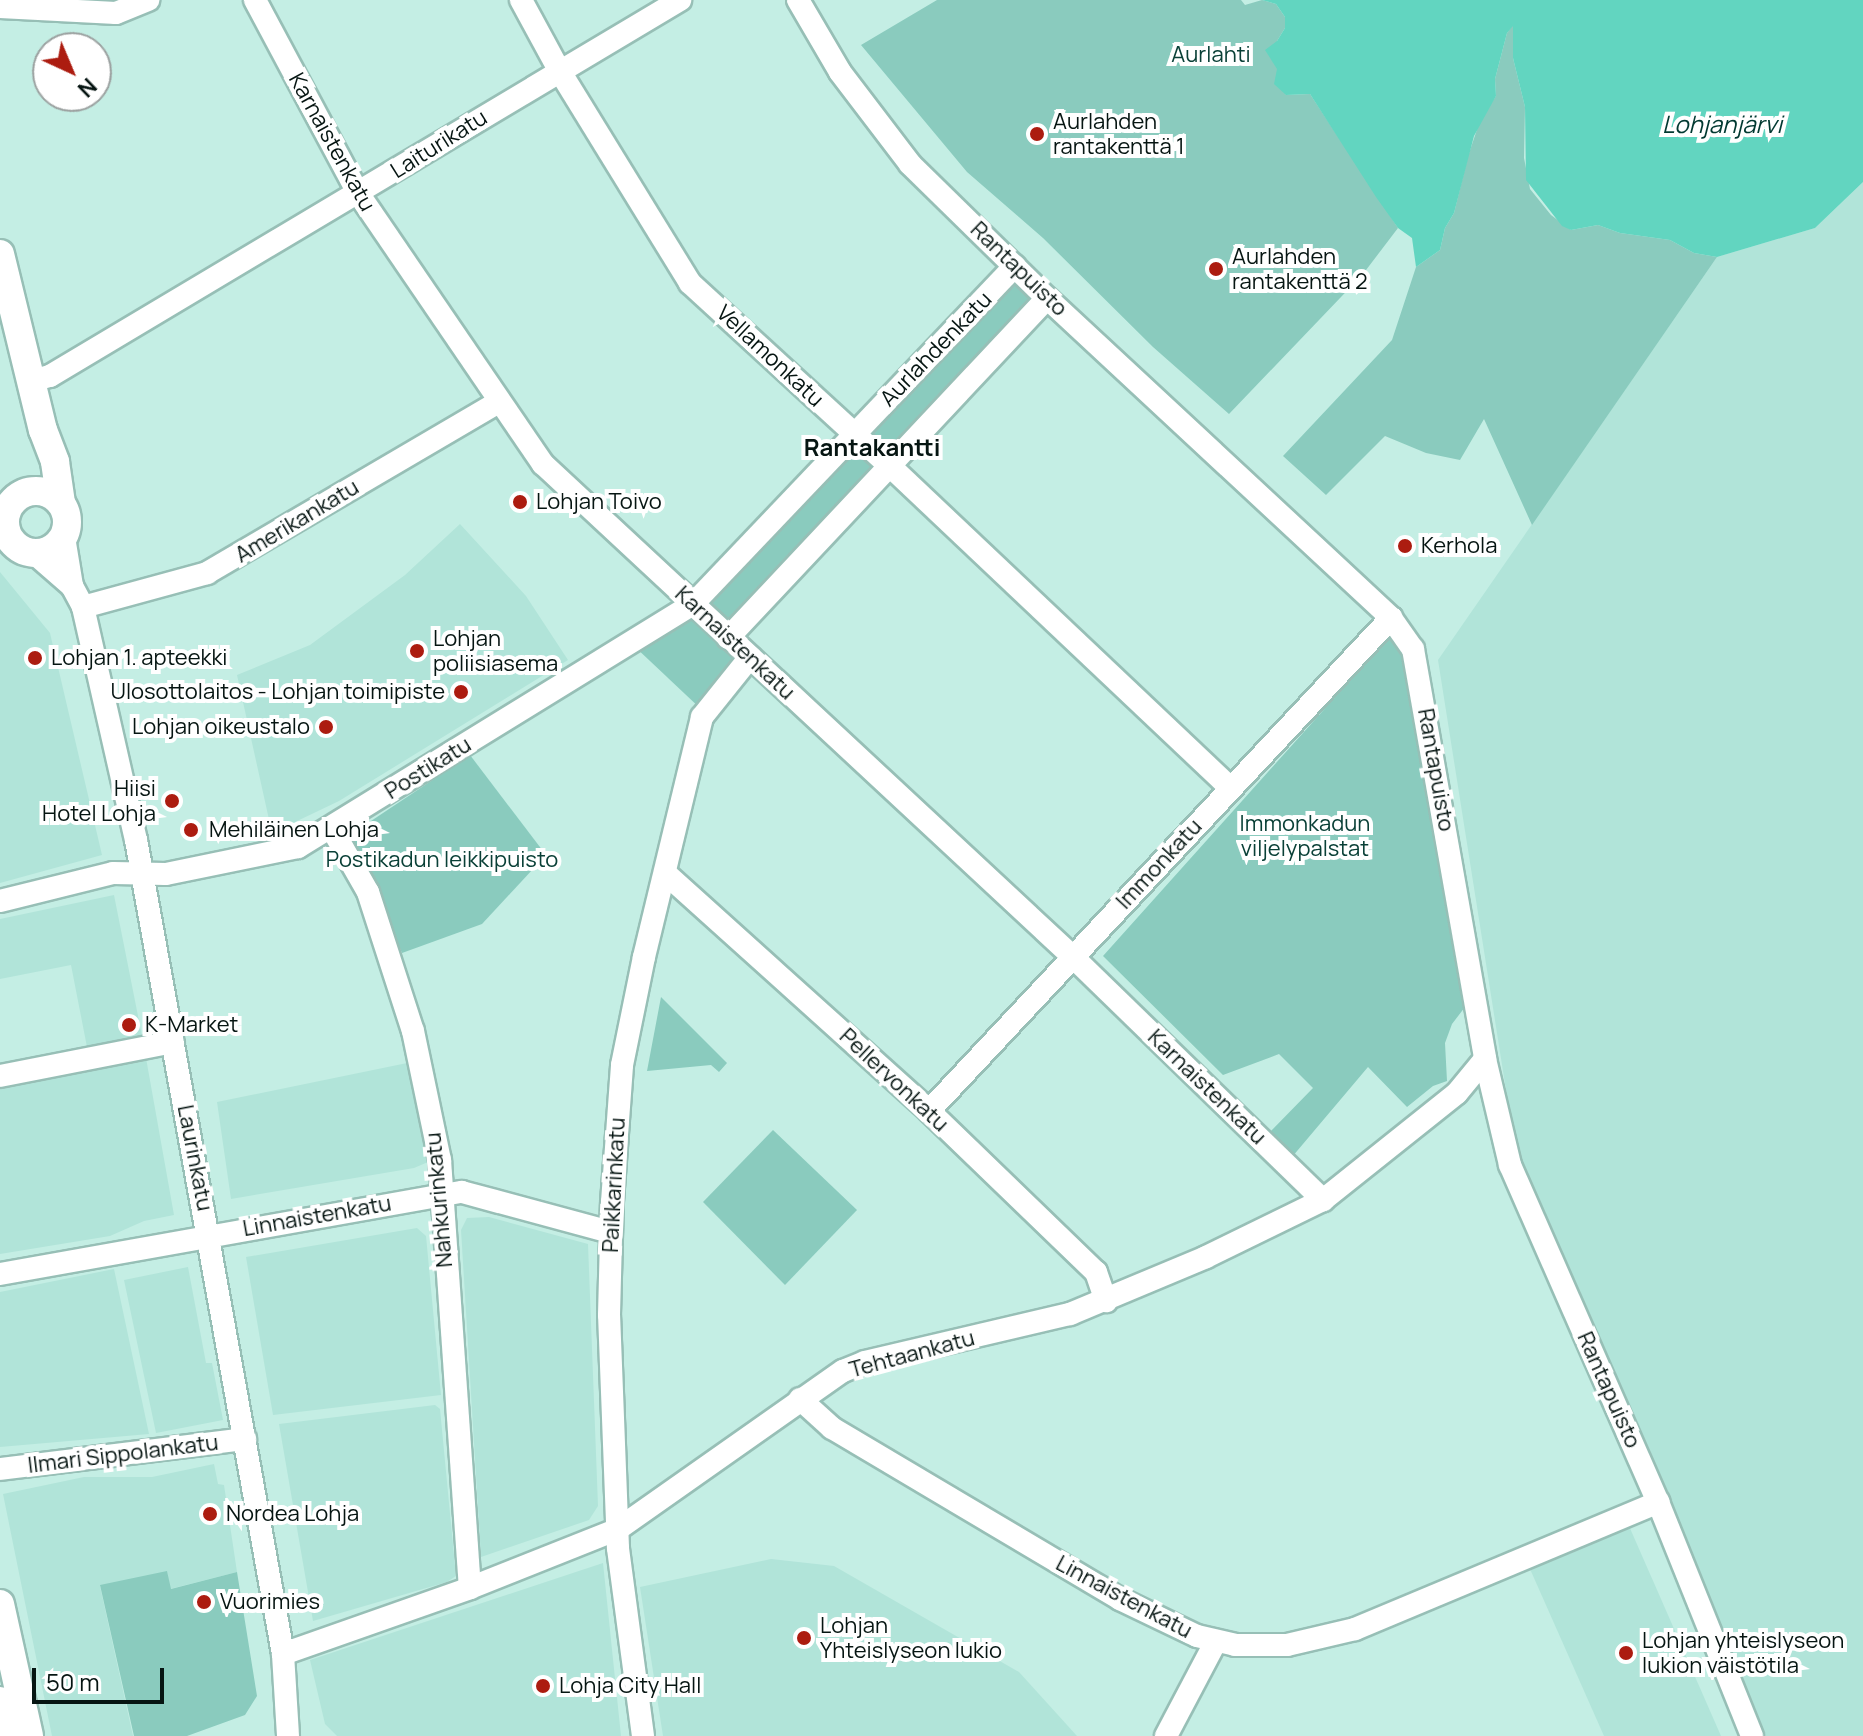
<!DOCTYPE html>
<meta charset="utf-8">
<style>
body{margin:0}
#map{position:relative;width:1863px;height:1736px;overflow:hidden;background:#c4eee4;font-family:Manrope,sans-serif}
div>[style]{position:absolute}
.built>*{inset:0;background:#b1e4d9}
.green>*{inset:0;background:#8acbbe}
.water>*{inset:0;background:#62d5c0}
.roads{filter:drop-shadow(2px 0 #97bfb6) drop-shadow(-2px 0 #97bfb6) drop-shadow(0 2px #97bfb6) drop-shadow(0 -2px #97bfb6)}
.minor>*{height:22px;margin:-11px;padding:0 11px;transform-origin:11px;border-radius:11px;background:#fff}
.major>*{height:28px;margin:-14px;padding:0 14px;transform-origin:14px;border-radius:14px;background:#fff}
.major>.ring{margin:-14px;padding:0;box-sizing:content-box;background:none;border:28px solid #fff;border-radius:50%}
.dots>*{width:22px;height:22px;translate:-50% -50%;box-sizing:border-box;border:4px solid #fff;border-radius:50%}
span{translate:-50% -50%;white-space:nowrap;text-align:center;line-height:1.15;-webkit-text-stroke:8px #fff;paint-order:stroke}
.park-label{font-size:22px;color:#0a4037}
.poi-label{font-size:22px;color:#061512}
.left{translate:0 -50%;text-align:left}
.right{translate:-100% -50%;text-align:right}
.street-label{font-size:22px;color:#061512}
.water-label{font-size:24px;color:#013931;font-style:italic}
.neighbourhood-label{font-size:24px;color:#061512;font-weight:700}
.north{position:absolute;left:32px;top:32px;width:80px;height:80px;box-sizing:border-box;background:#fff;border:2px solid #9ba1a0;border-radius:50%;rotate:136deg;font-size:22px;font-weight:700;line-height:32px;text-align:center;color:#061512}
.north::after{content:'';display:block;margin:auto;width:28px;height:36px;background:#ac1c10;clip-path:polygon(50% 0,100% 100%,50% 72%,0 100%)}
.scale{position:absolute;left:32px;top:1668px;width:132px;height:36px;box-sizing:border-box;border:4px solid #061512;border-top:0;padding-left:10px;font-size:24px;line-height:28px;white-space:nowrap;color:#061512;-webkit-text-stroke:6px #fff;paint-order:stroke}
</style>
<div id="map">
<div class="built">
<i style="clip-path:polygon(1863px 182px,1863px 1736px,1766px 1736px,1515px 1147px,1438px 660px,1717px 257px,1815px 228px)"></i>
<i style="clip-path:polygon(460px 524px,526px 596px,568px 660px,339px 801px,272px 833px,237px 675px,310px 645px,405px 575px)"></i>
<i style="clip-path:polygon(0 572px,50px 633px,102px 855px,0 883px)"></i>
<i style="clip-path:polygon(114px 895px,142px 1036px,87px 1047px,71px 965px,0 979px,0 919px)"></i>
<i style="clip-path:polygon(146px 1058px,174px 1215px,144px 1221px,110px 1236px,0 1254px,0 1086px)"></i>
<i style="clip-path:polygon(412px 1062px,428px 1162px,414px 1168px,231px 1199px,217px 1102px)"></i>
<i style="clip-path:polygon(489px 1217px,588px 1244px,598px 1506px,589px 1520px,481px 1557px,461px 1230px,467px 1218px)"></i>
<i style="clip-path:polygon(417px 1228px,426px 1236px,441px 1395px,273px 1415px,246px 1257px)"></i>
<i style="clip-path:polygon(188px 1267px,206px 1363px,212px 1363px,223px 1420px,156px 1433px,124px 1280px)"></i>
<i style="clip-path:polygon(114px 1269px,149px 1434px,0 1447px,0 1292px)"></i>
<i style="clip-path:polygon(435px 1405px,440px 1409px,456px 1576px,447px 1582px,313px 1621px,279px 1424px)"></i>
<i style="clip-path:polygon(214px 1464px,218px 1484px,224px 1485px,237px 1572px,170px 1589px,167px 1572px,100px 1586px,133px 1736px,52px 1736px,3px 1494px,84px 1477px,152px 1477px)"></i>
<i style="clip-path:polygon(1629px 1526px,1721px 1736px,1604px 1736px,1530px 1569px)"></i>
<i style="clip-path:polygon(771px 1559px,834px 1566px,1019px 1672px,1077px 1736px,663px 1736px,640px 1587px)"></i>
<i style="clip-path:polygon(603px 1563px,621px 1736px,337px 1736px,325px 1724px,310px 1660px)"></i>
</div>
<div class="green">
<i style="clip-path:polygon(937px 0,1241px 0,1245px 5px,1262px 0,1276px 4px,1285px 17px,1285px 28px,1277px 41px,1277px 69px,1286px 95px,1310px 94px,1398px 228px,1363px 274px,1229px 414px,1153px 347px,1043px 238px,967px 172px,861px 45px)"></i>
<i style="clip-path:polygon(1513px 25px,1513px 58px,1525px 107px,1524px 158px,1530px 189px,1551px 215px,1571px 230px,1598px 225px,1620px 233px,1670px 240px,1694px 253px,1717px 257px,1532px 525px,1484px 419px,1460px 460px,1426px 453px,1385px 436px,1326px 495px,1283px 456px,1392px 340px,1416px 267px,1440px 250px,1445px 228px,1454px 213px,1468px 156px,1481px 118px,1496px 96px,1495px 79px,1507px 33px)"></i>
<i style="clip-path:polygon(1015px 272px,1042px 298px,730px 629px,703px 604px)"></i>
<i style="clip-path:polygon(693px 610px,743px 657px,702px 710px,633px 645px)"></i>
<i style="clip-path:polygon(1389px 637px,1402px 648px,1410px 676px,1465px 1007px,1452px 1024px,1445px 1043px,1447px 1081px,1433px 1086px,1407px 1107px,1368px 1067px,1292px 1157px,1269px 1133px,1313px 1088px,1279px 1054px,1223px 1075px,1103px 956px)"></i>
<i style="clip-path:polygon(470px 755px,546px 855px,482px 924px,402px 953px,350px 835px)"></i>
<i style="clip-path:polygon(661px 997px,727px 1063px,719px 1072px,711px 1065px,647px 1071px)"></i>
<i style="clip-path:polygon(773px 1130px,857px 1210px,785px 1285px,703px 1202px)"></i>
<i style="clip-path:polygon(167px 1571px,171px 1589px,237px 1572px,257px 1696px,245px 1715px,187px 1736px,134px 1736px,100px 1585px)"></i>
</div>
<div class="water">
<i style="clip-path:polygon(1262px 0,1863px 0,1863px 182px,1815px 228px,1717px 257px,1694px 253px,1670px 240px,1620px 233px,1598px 225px,1571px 230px,1562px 226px,1526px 180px,1525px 107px,1513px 58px,1513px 26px,1507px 33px,1495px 79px,1496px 96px,1474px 136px,1454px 213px,1445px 228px,1440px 250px,1416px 267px,1412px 238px,1398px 228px,1376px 197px,1310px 94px,1286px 95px,1274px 84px,1277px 69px,1265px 50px,1277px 41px,1285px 28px,1285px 17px,1276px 4px)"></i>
</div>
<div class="roads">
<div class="minor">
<i style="left:255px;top:0;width:219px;rotate:61.9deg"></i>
<i style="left:358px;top:193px;width:328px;rotate:55.7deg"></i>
<i style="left:543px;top:464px;width:724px;rotate:42.93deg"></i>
<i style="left:1073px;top:957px;width:349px;rotate:44.2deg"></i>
<i style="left:521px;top:0;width:80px;rotate:61.5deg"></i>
<i style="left:559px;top:70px;width:250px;rotate:58.4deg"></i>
<i style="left:690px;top:283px;width:271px;rotate:42.5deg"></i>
<i style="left:890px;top:466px;width:467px;rotate:43.4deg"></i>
<i style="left:798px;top:0;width:83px;rotate:59.7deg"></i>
<i style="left:840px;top:72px;width:116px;rotate:52.7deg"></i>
<i style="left:910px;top:164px;width:192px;rotate:44.4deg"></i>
<i style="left:1047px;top:298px;width:470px;rotate:42.9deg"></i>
<i style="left:1391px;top:618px;width:38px;rotate:55deg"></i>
<i style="left:1413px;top:649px;width:416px;rotate:80deg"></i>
<i style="left:1485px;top:1059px;width:109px;rotate:76.7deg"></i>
<i style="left:1510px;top:1165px;width:368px;rotate:66.3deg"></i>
<i style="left:1658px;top:1502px;width:252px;rotate:68.1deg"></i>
<i style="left:0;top:7px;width:116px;rotate:3deg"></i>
<i style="left:116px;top:13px;width:35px;rotate:-22deg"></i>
<i style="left:32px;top:381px;width:19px;rotate:-16deg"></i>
<i style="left:50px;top:376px;width:734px;rotate:-30.83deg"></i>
<i style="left:64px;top:537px;width:50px;rotate:80.7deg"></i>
<i style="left:35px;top:554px;width:49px;rotate:40.9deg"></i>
<i style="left:72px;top:586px;width:24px;rotate:62deg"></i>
<i style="left:83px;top:607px;width:239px;rotate:77.2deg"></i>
<i style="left:136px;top:840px;width:827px;rotate:79.76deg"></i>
<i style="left:283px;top:1654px;width:82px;rotate:86.5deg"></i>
<i style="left:83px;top:607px;width:129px;rotate:-15.3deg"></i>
<i style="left:207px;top:573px;width:338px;rotate:-30.4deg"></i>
<i style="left:728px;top:638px;width:466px;rotate:-46.8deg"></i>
<i style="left:332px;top:829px;width:73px;rotate:60.3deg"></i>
<i style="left:368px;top:892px;width:146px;rotate:72.1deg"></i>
<i style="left:413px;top:1031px;width:132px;rotate:78.2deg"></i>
<i style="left:440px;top:1160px;width:429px;rotate:86deg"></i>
<i style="left:665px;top:873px;width:355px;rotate:42deg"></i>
<i style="left:929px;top:1111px;width:232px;rotate:44deg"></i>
<i style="left:1096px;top:1272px;width:31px;rotate:71deg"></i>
<i style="left:0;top:901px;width:116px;rotate:-13.9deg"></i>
<i style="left:113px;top:873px;width:53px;rotate:1.1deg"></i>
<i style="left:166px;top:874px;width:135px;rotate:-11.6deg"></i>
<i style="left:298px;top:847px;width:462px;rotate:-31.6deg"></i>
<i style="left:692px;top:605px;width:468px;rotate:-46.4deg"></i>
<i style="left:0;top:1076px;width:176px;rotate:-11.1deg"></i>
<i style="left:929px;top:1111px;width:676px;rotate:-46.86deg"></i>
<i style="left:0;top:1274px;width:469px;rotate:-10.1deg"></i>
<i style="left:462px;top:1192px;width:153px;rotate:15.1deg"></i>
<i style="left:800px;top:1399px;width:43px;rotate:42.2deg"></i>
<i style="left:832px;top:1428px;width:335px;rotate:30.7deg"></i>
<i style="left:1120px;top:1599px;width:85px;rotate:25.7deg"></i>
<i style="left:1197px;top:1636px;width:39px;rotate:13deg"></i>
<i style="left:1235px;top:1645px;width:52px"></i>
<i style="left:1287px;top:1645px;width:70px;rotate:-13.2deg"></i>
<i style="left:1355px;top:1629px;width:329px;rotate:-22.7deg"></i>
<i style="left:0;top:1469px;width:247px;rotate:-7deg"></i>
<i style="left:283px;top:1654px;width:198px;rotate:-19.4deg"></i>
<i style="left:470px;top:1588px;width:159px;rotate:-21.7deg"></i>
<i style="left:618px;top:1529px;width:275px;rotate:-35.1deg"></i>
<i style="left:843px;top:1371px;width:24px;rotate:-22deg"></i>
<i style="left:865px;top:1362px;width:211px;rotate:-13.2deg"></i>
<i style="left:1070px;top:1314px;width:147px;rotate:-22.7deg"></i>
<i style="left:1206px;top:1257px;width:130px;rotate:-26deg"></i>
<i style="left:1323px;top:1200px;width:171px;rotate:-38.6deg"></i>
<i style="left:1457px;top:1093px;width:44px;rotate:-50.5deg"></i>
<i style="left:643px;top:1736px;width:190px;rotate:-97.6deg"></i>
<i style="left:618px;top:1548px;width:233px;rotate:-92.2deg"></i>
<i style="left:609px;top:1315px;width:113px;rotate:-88.5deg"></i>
<i style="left:612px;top:1202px;width:137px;rotate:-85.8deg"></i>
<i style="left:622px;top:1065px;width:110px;rotate:-78.5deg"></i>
<i style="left:644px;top:957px;width:247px;rotate:-76.4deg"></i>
<i style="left:702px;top:717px;width:77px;rotate:-51.3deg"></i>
<i style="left:1166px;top:1736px;width:107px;rotate:-62.2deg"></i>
</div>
<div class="major">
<i style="left:0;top:254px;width:181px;rotate:76.3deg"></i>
<i style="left:43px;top:430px;width:34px;rotate:69deg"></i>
<i style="left:55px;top:462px;width:41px;rotate:81.7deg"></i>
<i class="ring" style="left:5px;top:491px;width:34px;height:34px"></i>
<i style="left:0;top:1604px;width:135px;rotate:77.6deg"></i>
<i style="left:0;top:1701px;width:35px;rotate:82deg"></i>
</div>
</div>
<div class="dots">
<i style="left:1037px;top:134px;background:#ac1c10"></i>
<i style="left:1216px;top:269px;background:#ac1c10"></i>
<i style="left:520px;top:502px;background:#ac1c10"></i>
<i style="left:1405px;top:546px;background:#ac1c10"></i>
<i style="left:417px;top:651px;background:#ac1c10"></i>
<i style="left:35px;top:658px;background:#ac1c10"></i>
<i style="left:461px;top:692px;background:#ac1c10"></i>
<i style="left:326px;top:727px;background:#ac1c10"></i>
<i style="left:172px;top:801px;background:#ac1c10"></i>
<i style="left:191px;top:830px;background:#ac1c10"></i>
<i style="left:129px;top:1025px;background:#ac1c10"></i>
<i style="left:210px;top:1514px;background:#ac1c10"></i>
<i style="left:204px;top:1602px;background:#ac1c10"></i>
<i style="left:804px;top:1638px;background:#ac1c10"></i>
<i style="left:1626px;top:1653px;background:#ac1c10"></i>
<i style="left:543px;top:1686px;background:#ac1c10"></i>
</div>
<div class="park-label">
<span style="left:1211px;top:55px">Aurlahti</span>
<span style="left:1305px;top:836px">Immonkadun<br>viljelypalstat</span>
<span style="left:442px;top:860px">Postikadun leikkipuisto</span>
</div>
<div class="poi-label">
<span class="left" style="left:1053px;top:134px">Aurlahden<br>rantakenttä 1</span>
<span class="left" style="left:1232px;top:269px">Aurlahden<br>rantakenttä 2</span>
<span class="left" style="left:536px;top:502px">Lohjan Toivo</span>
<span class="left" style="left:1421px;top:546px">Kerhola</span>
<span class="left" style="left:433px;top:651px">Lohjan<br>poliisiasema</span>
<span class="left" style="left:51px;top:658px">Lohjan 1. apteekki</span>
<span class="right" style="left:445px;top:692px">Ulosottolaitos - Lohjan toimipiste</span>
<span class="right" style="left:310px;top:727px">Lohjan oikeustalo</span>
<span class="right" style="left:156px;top:801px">Hiisi<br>Hotel Lohja</span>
<span class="left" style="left:209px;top:830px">Mehiläinen Lohja</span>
<span class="left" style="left:145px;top:1025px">K-Market</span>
<span class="left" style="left:226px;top:1514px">Nordea Lohja</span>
<span class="left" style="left:220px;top:1602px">Vuorimies</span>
<span class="left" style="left:820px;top:1638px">Lohjan<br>Yhteislyseon lukio</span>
<span class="left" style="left:1642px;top:1653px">Lohjan yhteislyseon<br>lukion väistötila</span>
<span class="left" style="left:559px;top:1686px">Lohja City Hall</span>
</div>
<div class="street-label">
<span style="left:332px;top:142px;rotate:61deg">Karnaistenkatu</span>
<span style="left:439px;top:144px;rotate:-32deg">Laiturikatu</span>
<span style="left:1019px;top:269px;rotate:44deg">Rantapuisto</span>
<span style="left:936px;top:349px;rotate:-46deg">Aurlahdenkatu</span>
<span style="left:770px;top:356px;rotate:43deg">Vellamonkatu</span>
<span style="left:297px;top:521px;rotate:-31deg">Amerikankatu</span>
<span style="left:735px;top:643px;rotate:43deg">Karnaistenkatu</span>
<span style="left:428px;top:768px;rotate:-32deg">Postikatu</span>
<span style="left:1436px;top:770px;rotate:80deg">Rantapuisto</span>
<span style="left:1159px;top:864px;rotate:-47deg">Immonkatu</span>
<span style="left:894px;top:1080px;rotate:43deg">Pellervonkatu</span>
<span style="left:1207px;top:1087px;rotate:44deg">Karnaistenkatu</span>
<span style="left:195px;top:1158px;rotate:79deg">Laurinkatu</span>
<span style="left:614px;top:1185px;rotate:-87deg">Paikkarinkatu</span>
<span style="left:439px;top:1200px;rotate:-95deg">Nahkurinkatu</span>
<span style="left:317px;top:1216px;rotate:-10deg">Linnaistenkatu</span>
<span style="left:912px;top:1354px;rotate:-15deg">Tehtaankatu</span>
<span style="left:1609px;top:1390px;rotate:66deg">Rantapuisto</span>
<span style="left:123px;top:1454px;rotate:-7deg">Ilmari Sippolankatu</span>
<span style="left:1124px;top:1597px;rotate:28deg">Linnaistenkatu</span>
</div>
<div class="water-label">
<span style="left:1722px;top:124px">Lohjanjärvi</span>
</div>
<div class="neighbourhood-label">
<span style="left:872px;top:447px">Rantakantti</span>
</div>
<div class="north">N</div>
<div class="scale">50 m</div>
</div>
